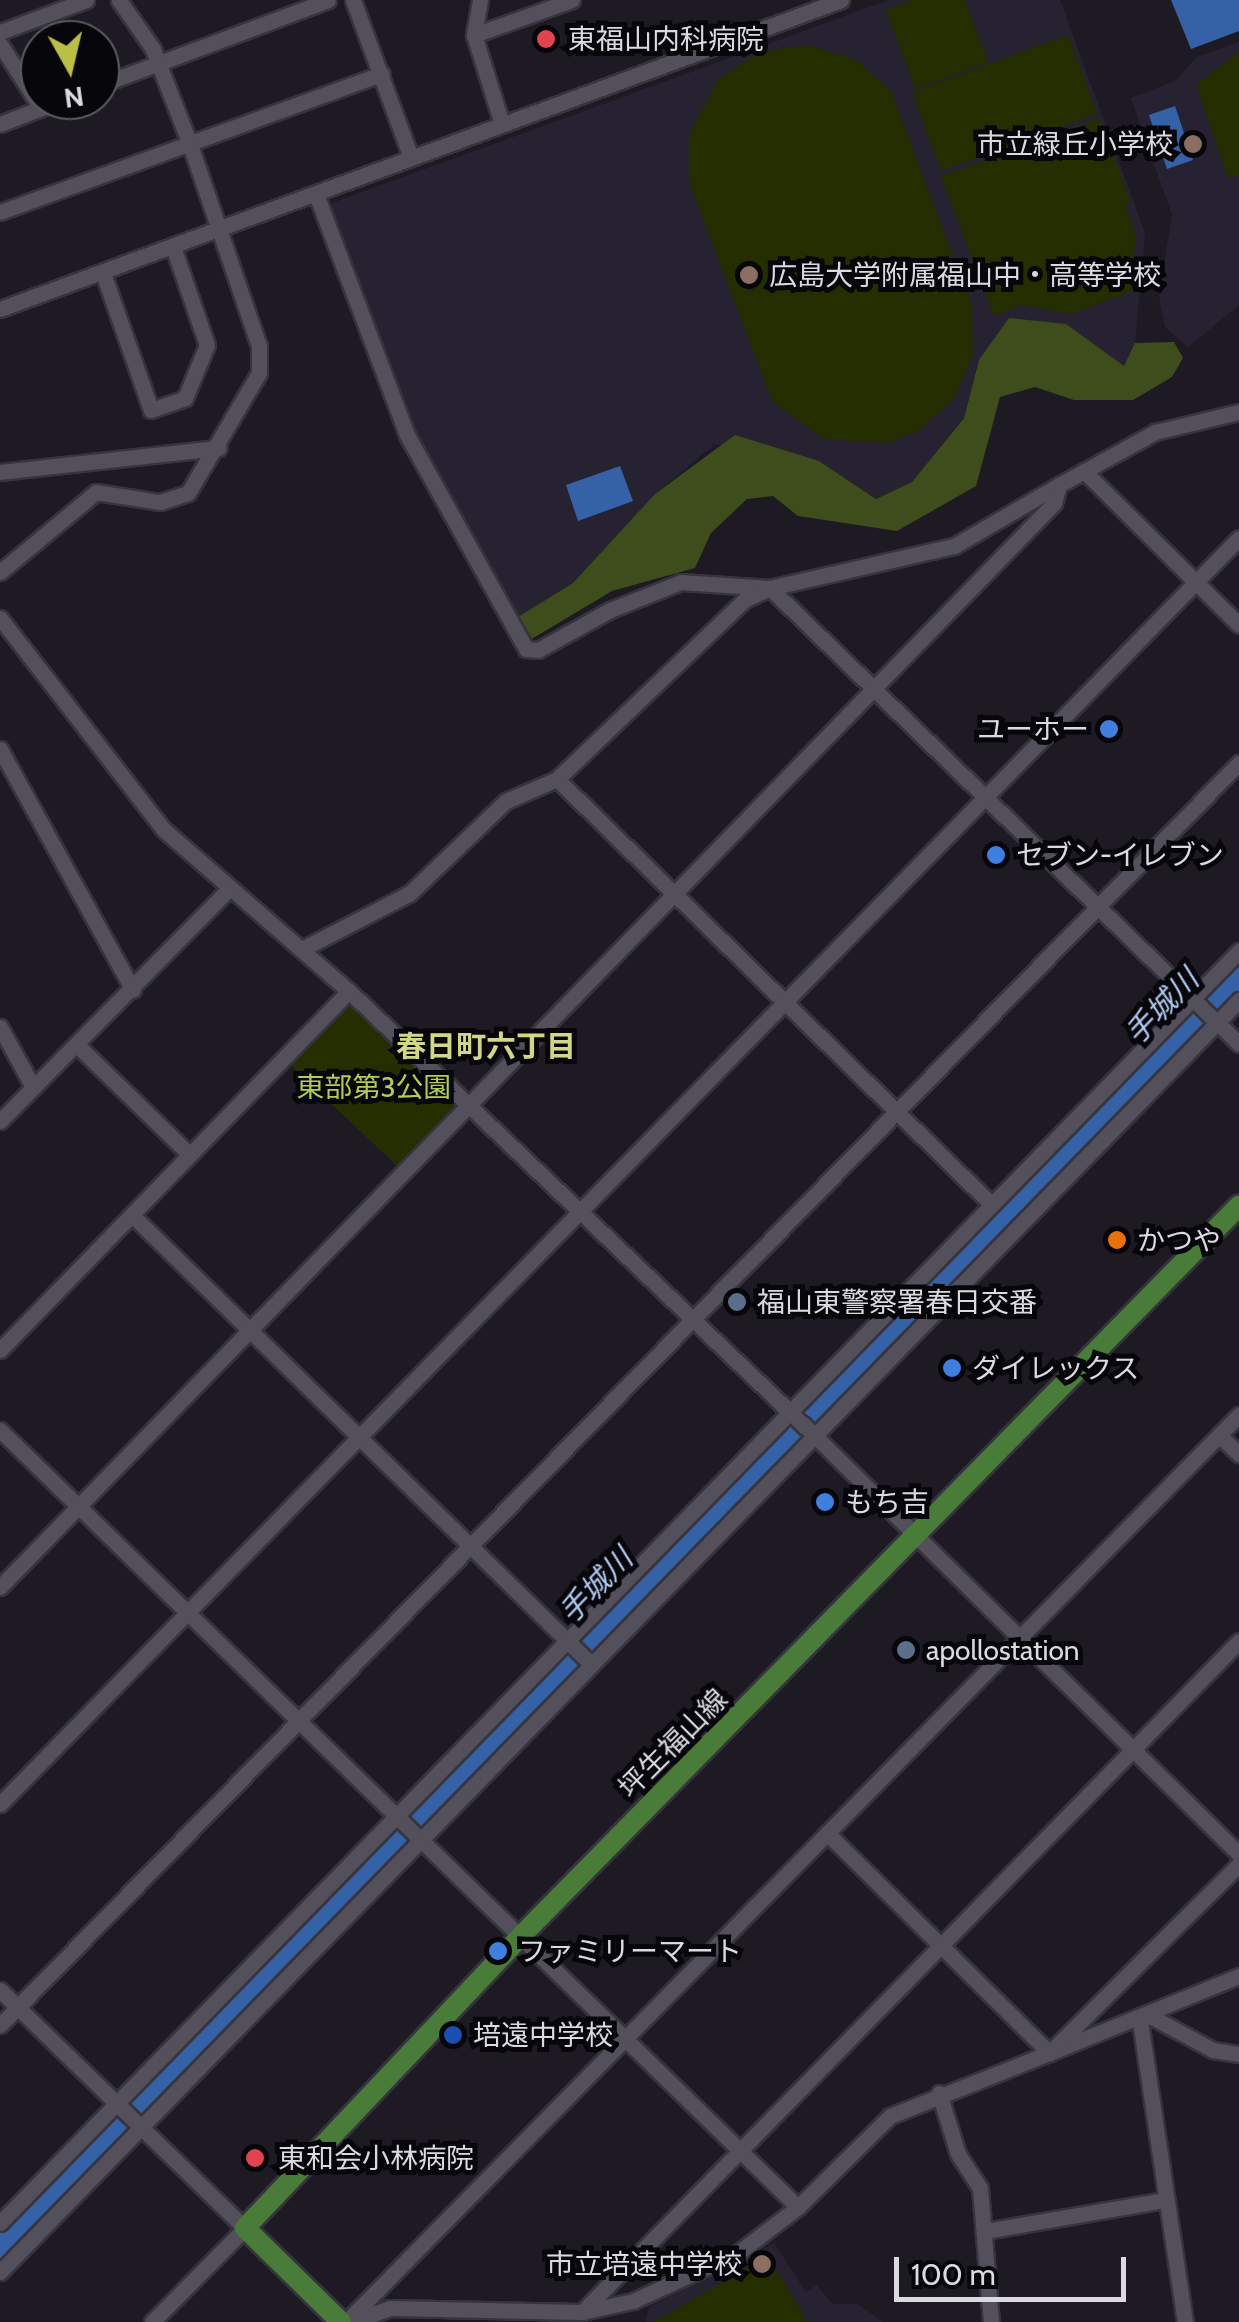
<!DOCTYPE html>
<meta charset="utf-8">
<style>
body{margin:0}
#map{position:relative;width:1239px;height:2322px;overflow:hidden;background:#1d1a24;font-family:Cabin,"Noto Sans JP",sans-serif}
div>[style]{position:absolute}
.built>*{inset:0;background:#272232}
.green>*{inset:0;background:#242e01}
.forest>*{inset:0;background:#3f4c1b}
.water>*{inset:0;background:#3561a7}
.river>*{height:28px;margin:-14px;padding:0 14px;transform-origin:14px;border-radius:14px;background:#3561a7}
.roads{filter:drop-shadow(2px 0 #36343c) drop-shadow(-2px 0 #36343c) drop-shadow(0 2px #36343c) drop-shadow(0 -2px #36343c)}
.minor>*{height:15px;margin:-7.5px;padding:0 7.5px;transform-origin:7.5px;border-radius:7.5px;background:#53505c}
.major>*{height:20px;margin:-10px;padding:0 10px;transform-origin:10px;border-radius:10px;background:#4a7c39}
.dots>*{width:28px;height:28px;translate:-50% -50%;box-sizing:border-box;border:5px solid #07060a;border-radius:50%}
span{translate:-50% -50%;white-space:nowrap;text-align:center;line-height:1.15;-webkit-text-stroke:10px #07060a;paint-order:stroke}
.poi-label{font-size:28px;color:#dcdae1}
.left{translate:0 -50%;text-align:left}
.right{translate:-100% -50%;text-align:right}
.park-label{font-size:28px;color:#b1cf55}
.street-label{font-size:28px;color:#dcdae1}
.water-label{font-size:30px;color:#b1caf1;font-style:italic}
.neighbourhood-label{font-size:30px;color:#d1d789;font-weight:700}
.north{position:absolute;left:20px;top:20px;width:100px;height:100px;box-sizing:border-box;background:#07060a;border:2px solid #5c5b60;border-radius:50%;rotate:172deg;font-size:28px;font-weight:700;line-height:40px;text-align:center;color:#dcdae1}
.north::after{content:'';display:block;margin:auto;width:35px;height:45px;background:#bac045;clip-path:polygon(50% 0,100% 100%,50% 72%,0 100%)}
.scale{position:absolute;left:894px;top:2257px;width:232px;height:45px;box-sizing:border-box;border:5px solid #dcdae1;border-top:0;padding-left:12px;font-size:30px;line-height:35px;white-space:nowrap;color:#dcdae1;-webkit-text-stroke:8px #07060a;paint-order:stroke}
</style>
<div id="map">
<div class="built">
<i style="clip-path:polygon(889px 0,1060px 0,1145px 233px,1134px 355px,1124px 367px,1066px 324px,979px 360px,964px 417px,912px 482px,877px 499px,819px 461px,715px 444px,655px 494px,573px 583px,518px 617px,414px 427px,329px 204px)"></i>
<i style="clip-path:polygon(1239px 42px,1239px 305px,1188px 347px,1165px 327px,1159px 296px,1172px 215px,1131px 98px,1175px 81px,1197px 57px)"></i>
<i style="clip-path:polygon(774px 2243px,806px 2292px,817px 2285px,832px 2304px,858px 2304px,883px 2322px,646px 2322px,649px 2307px)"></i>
</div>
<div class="green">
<i style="clip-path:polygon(912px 0,965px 0,988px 62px,915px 89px,886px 10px)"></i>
<i style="clip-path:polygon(1068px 35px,1097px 114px,941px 171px,912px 92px)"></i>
<i style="clip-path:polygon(808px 45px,855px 59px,891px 91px,972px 306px,973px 355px,954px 399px,918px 431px,888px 443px,823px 439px,772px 401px,689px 182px,689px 134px,719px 78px,760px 52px)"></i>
<i style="clip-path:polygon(1239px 51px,1239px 175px,1228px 178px,1196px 85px)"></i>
<i style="clip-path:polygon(1100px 118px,1131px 203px,1125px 205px,1136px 236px,1130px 292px,1071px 314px,1021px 305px,994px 316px,941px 176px)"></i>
<i style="clip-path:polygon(348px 1004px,456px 1107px,398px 1167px,290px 1065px)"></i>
<i style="clip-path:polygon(768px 2256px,808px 2322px,654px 2322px)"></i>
</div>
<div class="forest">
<i style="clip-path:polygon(1009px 318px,1066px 324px,1124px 366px,1135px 343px,1174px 342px,1183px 358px,1172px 377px,1133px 400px,1074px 400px,1035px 387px,1000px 397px,976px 486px,897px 531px,798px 516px,773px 496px,747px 499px,711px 533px,695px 568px,612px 591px,530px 640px,518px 617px,573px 583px,655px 494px,735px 435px,819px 461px,876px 499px,912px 482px,964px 418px,979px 360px)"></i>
</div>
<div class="water">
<i style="clip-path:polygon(1171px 0,1239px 0,1239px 31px,1191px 49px)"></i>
<i style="clip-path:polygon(1175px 106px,1193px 160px,1167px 169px,1149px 115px)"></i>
<i style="clip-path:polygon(620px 466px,633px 501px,578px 521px,566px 485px)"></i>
</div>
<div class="river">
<i style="left:0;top:2244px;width:1774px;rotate:-45.69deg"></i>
</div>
<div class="roads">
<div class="minor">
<i style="left:353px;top:0;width:168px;rotate:69.8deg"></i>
<i style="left:480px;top:0;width:36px;rotate:100deg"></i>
<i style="left:474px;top:35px;width:93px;rotate:72.5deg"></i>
<i style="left:0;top:32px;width:92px;rotate:-20.4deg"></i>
<i style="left:474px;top:35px;width:104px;rotate:-19.7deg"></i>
<i style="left:0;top:44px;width:76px;rotate:57.4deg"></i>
<i style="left:100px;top:85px;width:243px;rotate:-20.4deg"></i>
<i style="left:0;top:124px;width:66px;rotate:-21.2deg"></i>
<i style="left:316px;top:194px;width:258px;rotate:69.3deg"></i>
<i style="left:407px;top:435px;width:245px;rotate:60.9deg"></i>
<i style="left:526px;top:649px;width:12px;rotate:5deg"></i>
<i style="left:538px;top:650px;width:82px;rotate:-29.1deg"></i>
<i style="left:610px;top:610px;width:76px;rotate:-21.5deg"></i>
<i style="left:681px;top:582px;width:89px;rotate:3.9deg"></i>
<i style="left:770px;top:588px;width:654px;rotate:44.19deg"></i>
<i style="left:0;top:212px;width:406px;rotate:-19.9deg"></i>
<i style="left:103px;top:273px;width:145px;rotate:70.7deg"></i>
<i style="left:151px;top:410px;width:36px;rotate:-19deg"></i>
<i style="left:185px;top:398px;width:57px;rotate:-67.5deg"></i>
<i style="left:207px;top:345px;width:104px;rotate:-109.1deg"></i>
<i style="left:0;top:309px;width:896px;rotate:-20.17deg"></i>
<i style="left:1084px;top:471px;width:218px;rotate:44.8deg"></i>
<i style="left:0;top:472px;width:220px;rotate:-6.3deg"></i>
<i style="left:0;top:572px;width:125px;rotate:-39.8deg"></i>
<i style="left:96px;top:492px;width:65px;rotate:8.9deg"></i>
<i style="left:160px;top:502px;width:29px;rotate:-18deg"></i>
<i style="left:188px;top:493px;width:139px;rotate:-59.4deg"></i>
<i style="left:259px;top:373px;width:27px;rotate:-90deg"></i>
<i style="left:259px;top:346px;width:216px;rotate:-108.9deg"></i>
<i style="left:189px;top:142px;width:100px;rotate:-111.2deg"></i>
<i style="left:153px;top:49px;width:60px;rotate:-124.8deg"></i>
<i style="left:0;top:618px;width:267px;rotate:52.3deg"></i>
<i style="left:163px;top:829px;width:247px;rotate:41.1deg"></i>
<i style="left:349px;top:991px;width:643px;rotate:43.68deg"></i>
<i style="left:814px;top:1435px;width:597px;rotate:44.59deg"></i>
<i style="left:0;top:749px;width:275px;rotate:61.1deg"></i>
<i style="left:557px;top:779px;width:607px;rotate:44.4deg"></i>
<i style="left:304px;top:948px;width:119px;rotate:-27.4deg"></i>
<i style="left:410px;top:893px;width:133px;rotate:-43.8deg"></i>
<i style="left:506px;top:801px;width:56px;rotate:-23.3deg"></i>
<i style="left:557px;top:779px;width:259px;rotate:-43.7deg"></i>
<i style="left:744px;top:600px;width:29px;rotate:-25deg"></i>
<i style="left:770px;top:588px;width:189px;rotate:-12.9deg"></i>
<i style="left:954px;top:546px;width:121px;rotate:-30.2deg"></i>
<i style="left:0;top:1027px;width:68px;rotate:61.2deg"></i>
<i style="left:78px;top:1046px;width:155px;rotate:44.2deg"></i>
<i style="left:0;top:1121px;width:327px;rotate:-45.4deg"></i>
<i style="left:132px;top:1215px;width:639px;rotate:44.37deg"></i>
<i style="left:0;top:1350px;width:501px;rotate:-45.81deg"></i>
<i style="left:0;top:1430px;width:1114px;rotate:44.24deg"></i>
<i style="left:1219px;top:1435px;width:28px;rotate:44deg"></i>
<i style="left:0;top:1587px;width:1512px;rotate:-45.8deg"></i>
<i style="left:1054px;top:503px;width:19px;rotate:-74deg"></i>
<i style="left:1059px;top:485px;width:110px;rotate:-28.9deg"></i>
<i style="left:1155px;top:432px;width:86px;rotate:-13.4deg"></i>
<i style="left:0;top:1804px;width:1771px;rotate:-45.62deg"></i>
<i style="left:827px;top:1833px;width:313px;rotate:44.7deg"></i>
<i style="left:1049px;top:2053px;width:205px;rotate:-22.1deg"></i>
<i style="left:0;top:1990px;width:342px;rotate:44.2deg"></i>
<i style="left:245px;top:2228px;width:132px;rotate:134.7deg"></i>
<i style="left:1150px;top:2016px;width:72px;rotate:28.4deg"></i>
<i style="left:1213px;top:2050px;width:26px;rotate:9deg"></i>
<i style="left:1140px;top:2021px;width:304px;rotate:81.5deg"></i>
<i style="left:0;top:2025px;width:1769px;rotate:-45.53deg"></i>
<i style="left:939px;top:2093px;width:64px;rotate:72.7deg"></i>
<i style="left:958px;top:2154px;width:40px;rotate:57.1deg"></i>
<i style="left:980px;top:2188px;width:134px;rotate:85.3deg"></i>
<i style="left:0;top:2223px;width:1776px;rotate:-45.75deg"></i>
<i style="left:985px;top:2231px;width:183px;rotate:-9.8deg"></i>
<i style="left:0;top:2272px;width:1776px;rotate:-45.75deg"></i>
<i style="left:582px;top:2312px;width:939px;rotate:-45.6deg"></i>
<i style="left:346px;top:2322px;width:1273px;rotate:-45.45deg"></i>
<i style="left:351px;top:2322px;width:41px;rotate:-19.7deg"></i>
<i style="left:390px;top:2308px;width:192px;rotate:1.2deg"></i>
<i style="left:582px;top:2312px;width:52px;rotate:-12.2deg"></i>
<i style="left:633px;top:2301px;width:117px;rotate:-24.8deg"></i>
<i style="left:739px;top:2252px;width:74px;rotate:-37.3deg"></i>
<i style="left:798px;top:2207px;width:129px;rotate:-44.7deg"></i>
<i style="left:890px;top:2116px;width:171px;rotate:-21.6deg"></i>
<i style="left:1049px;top:2053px;width:268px;rotate:-44.8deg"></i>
</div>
<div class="major">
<i style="left:341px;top:2322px;width:134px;rotate:-135.6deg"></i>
<i style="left:245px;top:2228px;width:403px;rotate:-46.6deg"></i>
<i style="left:522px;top:1935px;width:1023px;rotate:-45.48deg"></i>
</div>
</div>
<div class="dots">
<i style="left:546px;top:39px;background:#e0444e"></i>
<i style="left:1193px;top:144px;background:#8d6e63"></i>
<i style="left:749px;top:275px;background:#8d6e63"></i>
<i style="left:1109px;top:729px;background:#3f7fe0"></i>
<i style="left:996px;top:855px;background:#3f7fe0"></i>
<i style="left:1117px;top:1240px;background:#e8710a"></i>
<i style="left:737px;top:1302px;background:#5c6f8a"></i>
<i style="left:952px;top:1368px;background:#3f7fe0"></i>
<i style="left:825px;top:1502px;background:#3f7fe0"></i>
<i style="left:906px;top:1650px;background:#5c6f8a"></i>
<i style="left:498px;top:1951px;background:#3f7fe0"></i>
<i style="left:453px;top:2035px;background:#1a4fb4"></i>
<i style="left:255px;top:2158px;background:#e0444e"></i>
<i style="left:762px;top:2264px;background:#8d6e63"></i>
</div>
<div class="poi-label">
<span class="left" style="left:568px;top:39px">東福山内科病院</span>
<span class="right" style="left:1173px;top:144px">市立緑丘小学校</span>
<span class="left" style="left:769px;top:275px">広島大学附属福山中・高等学校</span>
<span class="right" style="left:1089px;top:729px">ユーホー</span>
<span class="left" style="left:1016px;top:855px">セブン-イレブン</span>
<span class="left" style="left:1137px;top:1240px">かつや</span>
<span class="left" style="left:757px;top:1302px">福山東警察署春日交番</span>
<span class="left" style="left:972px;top:1368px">ダイレックス</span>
<span class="left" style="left:845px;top:1502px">もち吉</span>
<span class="left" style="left:926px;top:1650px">apollostation</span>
<span class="left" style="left:518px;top:1951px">ファミリーマート</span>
<span class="left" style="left:473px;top:2035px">培遠中学校</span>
<span class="left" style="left:278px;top:2158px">東和会小林病院</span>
<span class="right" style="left:742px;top:2264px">市立培遠中学校</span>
</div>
<div class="park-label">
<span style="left:374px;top:1087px">東部第3公園</span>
</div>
<div class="street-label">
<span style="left:673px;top:1743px;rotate:-45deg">坪生福山線</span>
</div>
<div class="water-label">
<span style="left:1162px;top:1007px;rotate:-46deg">手城川</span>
<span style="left:596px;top:1586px;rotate:-46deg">手城川</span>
</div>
<div class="neighbourhood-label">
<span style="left:486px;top:1047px">春日町六丁目</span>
</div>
<div class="north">N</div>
<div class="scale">100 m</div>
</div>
